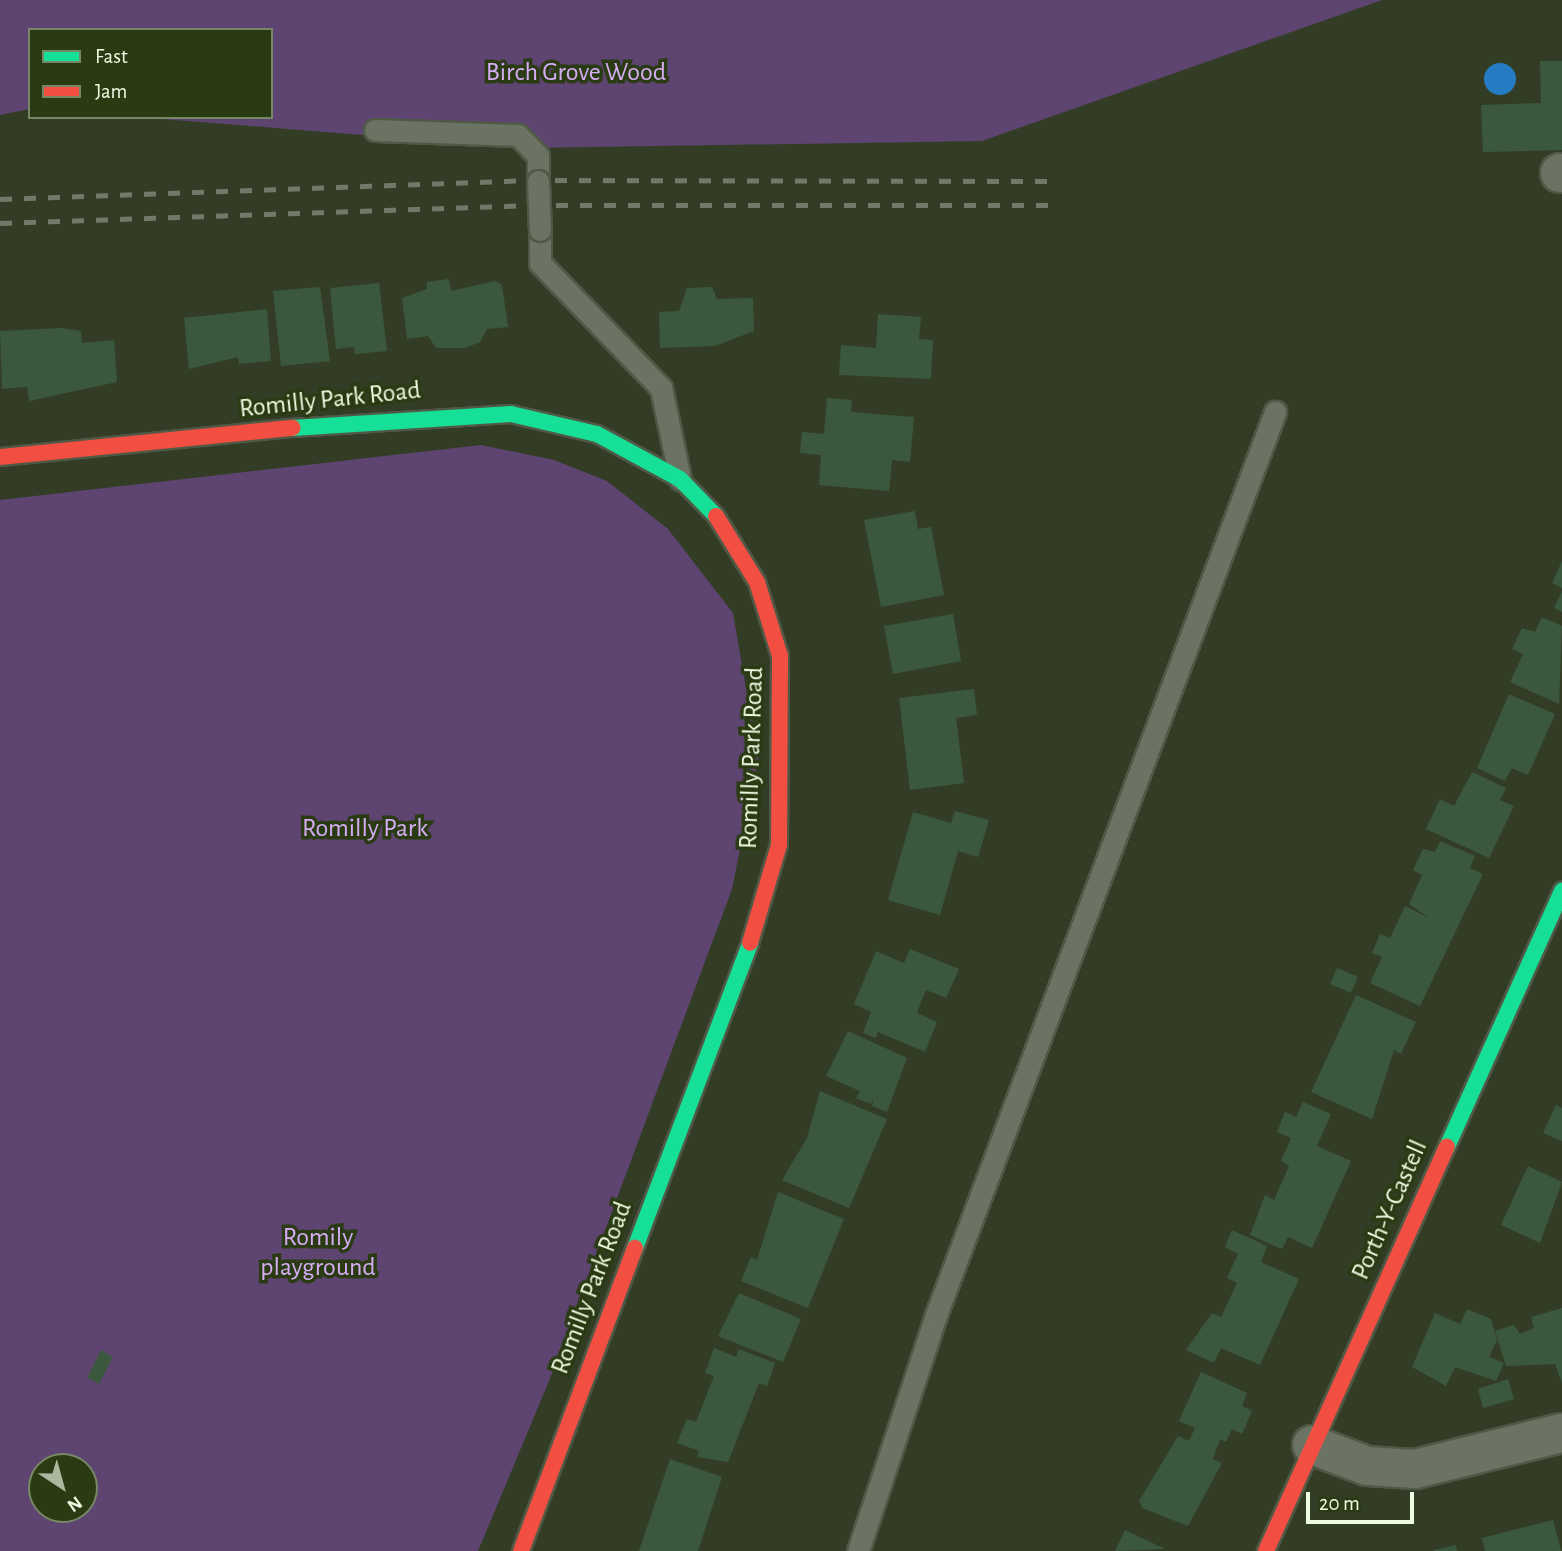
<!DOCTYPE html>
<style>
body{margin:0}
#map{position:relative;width:1562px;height:1551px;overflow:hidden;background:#333d26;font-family:"Alegreya Sans",sans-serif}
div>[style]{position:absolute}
.green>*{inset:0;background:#5e4571}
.water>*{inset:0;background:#257cc3}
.round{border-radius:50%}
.building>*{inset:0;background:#3b583f}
.roads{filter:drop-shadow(2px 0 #505946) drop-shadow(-2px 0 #505946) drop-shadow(0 2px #505946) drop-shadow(0 -2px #505946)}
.lane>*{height:21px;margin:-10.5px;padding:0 10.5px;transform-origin:10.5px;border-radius:10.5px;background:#6b7462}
.street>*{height:38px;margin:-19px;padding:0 19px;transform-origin:19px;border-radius:19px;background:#6b7462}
.fast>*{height:16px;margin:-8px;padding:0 8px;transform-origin:8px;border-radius:8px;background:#16e098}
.jam>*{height:16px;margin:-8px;padding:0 8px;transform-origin:8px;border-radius:8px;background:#f24e42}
.rail>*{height:5px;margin-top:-2.5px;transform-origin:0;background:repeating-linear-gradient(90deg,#727969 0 12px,transparent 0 24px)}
.bridges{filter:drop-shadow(2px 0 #505946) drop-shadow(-2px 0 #505946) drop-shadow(0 2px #505946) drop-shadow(0 -2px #505946)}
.lane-bridge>*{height:21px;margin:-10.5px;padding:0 10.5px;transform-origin:10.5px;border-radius:10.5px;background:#6b7462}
span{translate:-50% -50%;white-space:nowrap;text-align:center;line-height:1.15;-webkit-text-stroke:7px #2a3b13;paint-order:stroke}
.park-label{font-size:26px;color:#d5adf5}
.street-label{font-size:26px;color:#edf9e1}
.legend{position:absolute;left:28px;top:28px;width:245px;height:91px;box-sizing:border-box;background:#2a3b13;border:2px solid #788765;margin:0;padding:9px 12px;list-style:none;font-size:21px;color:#edf9e1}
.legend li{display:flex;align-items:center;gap:14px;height:35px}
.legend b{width:35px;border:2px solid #788765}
.north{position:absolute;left:28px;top:1453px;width:70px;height:70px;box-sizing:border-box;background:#2a3b13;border:2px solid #788765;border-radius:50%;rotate:144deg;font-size:19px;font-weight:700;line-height:28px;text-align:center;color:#edf9e1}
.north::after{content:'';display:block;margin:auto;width:24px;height:32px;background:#acb7a0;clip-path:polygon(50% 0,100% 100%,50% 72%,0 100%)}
.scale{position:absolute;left:1306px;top:1492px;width:108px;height:32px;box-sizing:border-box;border:4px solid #edf9e1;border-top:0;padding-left:9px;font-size:21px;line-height:24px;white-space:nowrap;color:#edf9e1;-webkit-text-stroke:5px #2a3b13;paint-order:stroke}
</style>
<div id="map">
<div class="green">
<i style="clip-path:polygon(0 0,1382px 0,982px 141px,526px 148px,137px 117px,271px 117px,271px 30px,30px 30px,30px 109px,0 115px)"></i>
<i style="clip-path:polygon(evenodd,481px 445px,554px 460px,607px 481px,668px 529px,733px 613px,758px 759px,732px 889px,549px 1381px,478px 1551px,0 1551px,0 500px,481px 445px,42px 1467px,84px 1467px,84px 1509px,42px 1509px,42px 1467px)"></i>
</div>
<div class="water">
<i class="round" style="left:1484px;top:63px;width:32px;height:32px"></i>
</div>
<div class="building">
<i style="clip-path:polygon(1540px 61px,1562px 61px,1562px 150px,1483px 152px,1481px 105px,1541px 103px)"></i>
<i style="clip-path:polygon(449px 279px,451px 291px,495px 281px,502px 285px,508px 327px,487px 329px,480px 342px,465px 348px,436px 348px,428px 336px,407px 339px,402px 298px,427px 289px,427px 282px)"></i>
<i style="clip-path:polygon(379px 283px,387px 351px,355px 354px,354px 347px,336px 349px,330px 288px)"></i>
<i style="clip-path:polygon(320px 287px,330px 361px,281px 366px,273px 291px)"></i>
<i style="clip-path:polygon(712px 287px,717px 299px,753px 298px,754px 331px,715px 346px,660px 348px,659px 312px,679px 311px,687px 288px)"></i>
<i style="clip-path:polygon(267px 309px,271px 361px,239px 364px,238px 357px,189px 369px,184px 318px)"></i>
<i style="clip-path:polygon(878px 314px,921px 317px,919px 339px,933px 340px,931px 379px,839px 375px,841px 345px,876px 348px)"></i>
<i style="clip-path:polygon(61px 328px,81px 331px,82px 343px,114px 340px,117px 382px,29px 401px,27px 387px,2px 389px,0 331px)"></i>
<i style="clip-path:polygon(827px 398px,852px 400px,851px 412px,914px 417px,910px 462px,892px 460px,889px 491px,819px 485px,821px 455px,800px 453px,802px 432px,824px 434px)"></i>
<i style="clip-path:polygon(915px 511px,918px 529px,931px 527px,944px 595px,881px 607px,864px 520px)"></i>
<i style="clip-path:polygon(1562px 561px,1562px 588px,1552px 583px)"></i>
<i style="clip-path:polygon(1562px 591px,1562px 612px,1554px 608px)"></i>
<i style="clip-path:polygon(953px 614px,961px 661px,893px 674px,884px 626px)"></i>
<i style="clip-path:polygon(1542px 617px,1562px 626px,1559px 704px,1510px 682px,1523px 654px,1512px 649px,1522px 628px,1535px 632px)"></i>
<i style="clip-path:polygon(974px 689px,977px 715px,956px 718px,964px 783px,910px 790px,899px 698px)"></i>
<i style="clip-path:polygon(1509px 694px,1555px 714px,1528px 775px,1512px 768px,1505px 781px,1477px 768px)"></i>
<i style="clip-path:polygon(1472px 772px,1506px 788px,1500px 800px,1514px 806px,1489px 858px,1426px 829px,1440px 799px,1454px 806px)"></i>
<i style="clip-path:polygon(955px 811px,989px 820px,978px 857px,958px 851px,940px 915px,888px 900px,913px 812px,951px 823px)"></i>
<i style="clip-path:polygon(1440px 841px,1475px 856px,1470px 868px,1483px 874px,1420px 1006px,1370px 983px,1382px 957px,1372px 953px,1380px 934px,1390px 938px,1405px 906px,1429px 918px,1409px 904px,1422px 875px,1413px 870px,1423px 849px,1435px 852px)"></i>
<i style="clip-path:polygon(910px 949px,959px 969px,946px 998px,926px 990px,921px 1002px,917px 1013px,937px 1022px,925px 1052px,878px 1032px,876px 1038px,863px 1033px,871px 1012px,854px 1004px,876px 951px,904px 963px)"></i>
<i style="clip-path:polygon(1337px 968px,1358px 977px,1351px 993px,1330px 984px)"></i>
<i style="clip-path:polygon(1356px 995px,1416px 1022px,1401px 1054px,1394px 1050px,1372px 1119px,1311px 1092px)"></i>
<i style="clip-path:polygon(848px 1031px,907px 1058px,887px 1112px,872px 1106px,874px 1097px,871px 1104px,856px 1098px,860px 1091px,826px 1076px)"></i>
<i style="clip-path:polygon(820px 1091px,887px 1119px,849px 1208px,782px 1180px,807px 1138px)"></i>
<i style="clip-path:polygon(1303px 1102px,1331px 1114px,1317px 1146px,1351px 1161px,1312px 1248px,1288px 1237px,1282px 1249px,1250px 1235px,1265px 1195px,1274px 1200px,1289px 1166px,1281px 1161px,1291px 1138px,1277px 1132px,1285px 1112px,1296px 1117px)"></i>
<i style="clip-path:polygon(1556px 1105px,1562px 1108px,1562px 1141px,1543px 1133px)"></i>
<i style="clip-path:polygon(1528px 1166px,1562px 1182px,1540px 1243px,1501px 1225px)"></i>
<i style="clip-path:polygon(778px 1192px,844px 1219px,808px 1308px,741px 1281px,751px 1257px,757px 1260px)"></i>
<i style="clip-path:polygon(1232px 1230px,1267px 1246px,1261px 1262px,1299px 1279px,1260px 1365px,1221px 1348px,1214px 1363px,1186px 1350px,1212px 1313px,1221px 1317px,1237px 1283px,1227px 1278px,1238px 1254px,1225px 1247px)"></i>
<i style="clip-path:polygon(739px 1293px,801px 1319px,783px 1362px,718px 1336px)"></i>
<i style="clip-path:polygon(1562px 1308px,1562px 1383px,1555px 1364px,1506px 1366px,1495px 1331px,1514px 1325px,1520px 1334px,1534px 1328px,1531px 1317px)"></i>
<i style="clip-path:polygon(1467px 1309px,1491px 1319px,1497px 1340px,1489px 1357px,1504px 1363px,1496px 1381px,1455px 1367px,1446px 1386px,1412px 1367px,1435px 1313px,1460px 1324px)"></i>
<i style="clip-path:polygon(714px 1348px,736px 1357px,739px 1349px,775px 1363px,767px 1386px,759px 1383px,728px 1462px,697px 1457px,699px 1451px,677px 1443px,687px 1419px,696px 1422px,714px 1376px,705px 1373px)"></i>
<i style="clip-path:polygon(101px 1350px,113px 1357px,99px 1384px,87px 1378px)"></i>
<i style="clip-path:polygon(1201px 1372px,1247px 1393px,1242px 1406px,1252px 1411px,1242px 1434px,1232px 1429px,1226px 1442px,1220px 1439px,1213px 1459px,1222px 1463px,1188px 1526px,1142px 1508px,1139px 1501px,1178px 1436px,1189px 1441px,1195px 1428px,1179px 1421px)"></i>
<i style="clip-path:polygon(1508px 1379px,1514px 1399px,1483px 1408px,1478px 1389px)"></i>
<i style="clip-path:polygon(670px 1459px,722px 1477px,698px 1551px,639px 1551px)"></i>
<i style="clip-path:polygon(1553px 1520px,1561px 1551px,1485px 1551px,1482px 1538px)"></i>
<i style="clip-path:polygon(1125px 1530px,1165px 1549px,1115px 1551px)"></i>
<i style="clip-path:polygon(1456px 1545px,1457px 1551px,1434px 1551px,1434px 1550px)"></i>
</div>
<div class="roads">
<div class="lane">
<i style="left:375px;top:130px;width:143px;rotate:2deg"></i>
<i style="left:518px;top:135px;width:29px;rotate:46deg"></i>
<i style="left:538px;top:156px;width:25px;rotate:90deg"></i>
<i style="left:540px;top:230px;width:33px;rotate:90deg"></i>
<i style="left:540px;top:263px;width:174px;rotate:45.9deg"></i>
<i style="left:661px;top:388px;width:93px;rotate:78.2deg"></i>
<i style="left:858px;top:1551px;width:249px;rotate:-71.7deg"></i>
<i style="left:936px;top:1315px;width:965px;rotate:-69.42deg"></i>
</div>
<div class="street">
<i style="left:1560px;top:173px;width:2px"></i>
<i style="left:1312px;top:1445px;width:59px;rotate:20.9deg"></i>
<i style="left:1367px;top:1466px;width:48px;rotate:3.6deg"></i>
<i style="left:1415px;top:1469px;width:151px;rotate:-13.8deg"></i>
</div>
<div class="fast">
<i style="left:293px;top:428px;width:218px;rotate:-3.7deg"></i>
<i style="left:511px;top:414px;width:88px;rotate:13.1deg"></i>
<i style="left:597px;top:434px;width:94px;rotate:28.5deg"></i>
<i style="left:680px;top:479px;width:52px;rotate:45.8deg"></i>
<i style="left:1447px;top:1147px;width:281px;rotate:-65.8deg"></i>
<i style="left:635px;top:1248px;width:326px;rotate:-69.3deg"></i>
</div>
<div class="jam">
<i style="left:0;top:457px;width:294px;rotate:-5.7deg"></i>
<i style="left:716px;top:516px;width:78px;rotate:58.2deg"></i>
<i style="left:757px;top:582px;width:77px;rotate:72.7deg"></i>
<i style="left:780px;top:656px;width:189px;rotate:90.3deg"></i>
<i style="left:779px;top:845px;width:102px;rotate:106.5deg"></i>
<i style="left:521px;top:1551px;width:324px;rotate:-69.4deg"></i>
<i style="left:1266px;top:1551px;width:443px;rotate:-65.9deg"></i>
</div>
</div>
<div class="rail">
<i style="left:0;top:199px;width:531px;rotate:-2.05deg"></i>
<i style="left:531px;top:180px;width:527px;rotate:0.11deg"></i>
<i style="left:0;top:223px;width:532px;rotate:-1.94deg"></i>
<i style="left:532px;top:205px;width:526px"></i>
</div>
<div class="bridges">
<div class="lane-bridge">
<i style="left:538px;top:181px;width:49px;rotate:87.7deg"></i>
</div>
</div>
<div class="park-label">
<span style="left:576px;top:73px">Birch Grove Wood</span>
<span style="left:365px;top:829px">Romilly Park</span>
<span style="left:318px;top:1253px">Romily<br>playground</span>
</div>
<div class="street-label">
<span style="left:330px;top:400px;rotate:-6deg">Romilly Park Road</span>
<span style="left:752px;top:758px;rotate:-88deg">Romilly Park Road</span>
<span style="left:1390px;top:1210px;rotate:-66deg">Porth-Y-Castell</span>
<span style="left:592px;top:1288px;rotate:-69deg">Romilly Park Road</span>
</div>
<ul class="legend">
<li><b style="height:9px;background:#16e098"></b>Fast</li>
<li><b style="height:9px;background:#f24e42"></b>Jam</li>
</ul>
<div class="north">N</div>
<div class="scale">20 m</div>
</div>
